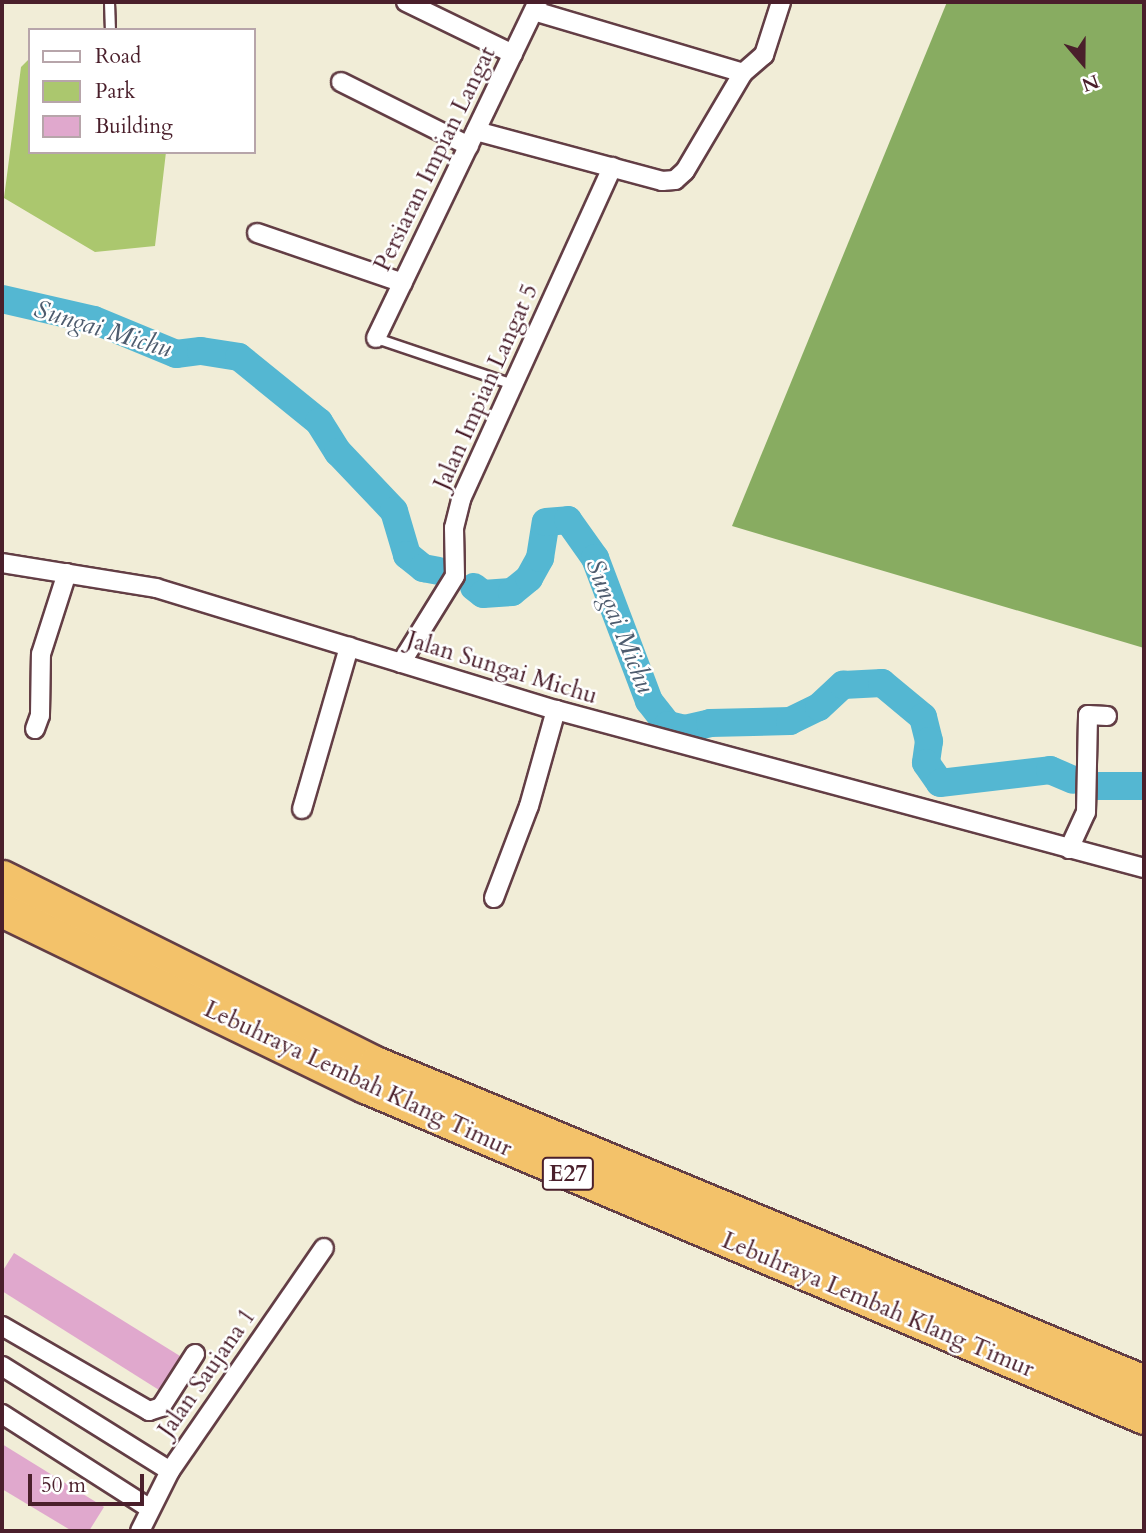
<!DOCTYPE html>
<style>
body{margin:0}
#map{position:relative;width:1146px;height:1533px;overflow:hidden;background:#f1edd7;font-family:Cardo,serif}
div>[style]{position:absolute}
.green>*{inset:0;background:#abc76e}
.forest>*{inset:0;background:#88ac61}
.river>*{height:28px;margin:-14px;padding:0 14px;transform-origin:14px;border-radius:14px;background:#54b7d2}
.building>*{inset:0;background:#e0a8cd}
.roads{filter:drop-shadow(2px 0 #633e45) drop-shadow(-2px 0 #633e45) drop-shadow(0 2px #633e45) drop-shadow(0 -2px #633e45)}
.lane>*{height:9px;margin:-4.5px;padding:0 4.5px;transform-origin:4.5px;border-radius:4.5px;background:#fff}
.street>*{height:18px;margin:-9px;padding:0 9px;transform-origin:9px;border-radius:9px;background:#fff}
.highway>*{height:33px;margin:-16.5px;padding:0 16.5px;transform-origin:16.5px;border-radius:16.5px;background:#f3c26a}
span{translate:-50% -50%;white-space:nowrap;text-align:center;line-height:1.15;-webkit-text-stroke:5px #fff;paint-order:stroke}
.shield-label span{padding:2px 5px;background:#fff;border:2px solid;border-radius:5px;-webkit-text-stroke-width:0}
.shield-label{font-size:23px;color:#4a1f2b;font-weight:700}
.street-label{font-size:24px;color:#4a1f2b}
.water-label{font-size:26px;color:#4e5c6e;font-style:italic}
.frame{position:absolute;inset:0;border:4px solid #4a1f2b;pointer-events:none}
.legend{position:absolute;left:28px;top:28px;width:228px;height:126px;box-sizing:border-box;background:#fff;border:2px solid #b7a5aa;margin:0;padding:9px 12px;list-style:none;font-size:21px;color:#4a1f2b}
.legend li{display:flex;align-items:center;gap:14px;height:35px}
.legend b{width:35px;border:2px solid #b7a5aa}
.north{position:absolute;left:1048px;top:28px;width:70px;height:70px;-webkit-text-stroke:5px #fff;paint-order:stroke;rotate:160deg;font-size:19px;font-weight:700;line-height:28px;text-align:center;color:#4a1f2b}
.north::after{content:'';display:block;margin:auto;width:24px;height:32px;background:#4a1f2b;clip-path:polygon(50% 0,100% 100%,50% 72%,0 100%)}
.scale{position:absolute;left:28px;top:1474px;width:116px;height:32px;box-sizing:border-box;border:4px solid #4a1f2b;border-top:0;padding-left:9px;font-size:21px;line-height:24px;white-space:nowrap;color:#4a1f2b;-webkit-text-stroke:5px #fff;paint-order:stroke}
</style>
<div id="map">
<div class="green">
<i style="clip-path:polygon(30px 58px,30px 152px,166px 152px,155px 246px,95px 252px,4px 198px,21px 67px)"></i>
</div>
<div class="forest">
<i style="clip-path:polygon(947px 2px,1144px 2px,1144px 648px,732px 526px)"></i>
</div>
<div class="river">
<i style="left:2px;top:299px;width:94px;rotate:12.9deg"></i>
<i style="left:94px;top:320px;width:89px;rotate:22.5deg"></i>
<i style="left:176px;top:354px;width:25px;rotate:-7deg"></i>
<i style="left:201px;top:351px;width:38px;rotate:9deg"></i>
<i style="left:239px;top:357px;width:103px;rotate:39.1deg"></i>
<i style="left:319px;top:422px;width:36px;rotate:58deg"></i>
<i style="left:338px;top:452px;width:81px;rotate:46.5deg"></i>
<i style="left:394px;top:511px;width:46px;rotate:73.5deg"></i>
<i style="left:407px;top:555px;width:21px;rotate:39deg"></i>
<i style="left:423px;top:568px;width:15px;rotate:11deg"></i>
<i style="left:474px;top:587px;width:11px;rotate:38deg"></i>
<i style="left:483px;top:594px;width:29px;rotate:-4deg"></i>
<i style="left:512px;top:592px;width:22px;rotate:-39deg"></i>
<i style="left:529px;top:578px;width:23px;rotate:-61deg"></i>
<i style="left:540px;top:558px;width:36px;rotate:-81deg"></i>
<i style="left:546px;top:522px;width:22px;rotate:-5deg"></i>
<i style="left:568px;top:520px;width:47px;rotate:54.6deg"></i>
<i style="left:595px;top:558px;width:153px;rotate:69.3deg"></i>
<i style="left:649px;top:701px;width:31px;rotate:52deg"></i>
<i style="left:668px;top:725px;width:17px;rotate:13deg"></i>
<i style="left:685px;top:729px;width:26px;rotate:-13deg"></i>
<i style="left:710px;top:723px;width:80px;rotate:-1.4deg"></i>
<i style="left:790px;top:721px;width:32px;rotate:-26deg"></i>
<i style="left:819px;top:707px;width:33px;rotate:-43deg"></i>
<i style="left:843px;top:685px;width:39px;rotate:-3deg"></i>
<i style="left:882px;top:683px;width:53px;rotate:39.7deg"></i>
<i style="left:923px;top:717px;width:25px;rotate:76deg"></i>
<i style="left:929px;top:741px;width:22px;rotate:98deg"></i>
<i style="left:926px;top:763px;width:24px;rotate:55deg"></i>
<i style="left:940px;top:783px;width:111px;rotate:-6.7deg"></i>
<i style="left:1050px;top:770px;width:25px;rotate:23deg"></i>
<i style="left:1095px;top:786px;width:49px"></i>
</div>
<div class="building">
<i style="clip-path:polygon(14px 1253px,180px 1356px,159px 1390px,2px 1291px,2px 1272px)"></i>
<i style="clip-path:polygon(2px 1444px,104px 1507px,89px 1531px,72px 1531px,2px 1489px)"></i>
</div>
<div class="roads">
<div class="lane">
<i style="left:109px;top:2px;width:28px;rotate:88deg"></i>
<i style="left:376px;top:338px;width:145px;rotate:18.6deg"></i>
</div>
<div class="street">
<i style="left:406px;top:2px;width:119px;rotate:25.9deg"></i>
<i style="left:534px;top:11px;width:218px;rotate:16.5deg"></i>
<i style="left:341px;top:82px;width:143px;rotate:26.6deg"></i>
<i style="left:476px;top:131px;width:193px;rotate:15deg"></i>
<i style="left:662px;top:181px;width:13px;rotate:-4deg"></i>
<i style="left:675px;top:180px;width:13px;rotate:-42deg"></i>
<i style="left:685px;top:171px;width:114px;rotate:-59.4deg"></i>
<i style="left:743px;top:73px;width:28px;rotate:-41deg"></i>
<i style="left:764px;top:55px;width:56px;rotate:-72.2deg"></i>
<i style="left:257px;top:233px;width:154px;rotate:18.9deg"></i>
<i style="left:376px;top:338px;width:373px;rotate:-64.3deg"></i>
<i style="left:2px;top:563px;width:156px;rotate:9.2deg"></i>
<i style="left:156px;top:588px;width:418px;rotate:17deg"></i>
<i style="left:556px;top:710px;width:609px;rotate:15.04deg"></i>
<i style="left:401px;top:663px;width:102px;rotate:-58.2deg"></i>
<i style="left:455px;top:576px;width:48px;rotate:-91.2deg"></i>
<i style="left:454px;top:528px;width:30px;rotate:-76deg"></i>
<i style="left:461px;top:499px;width:365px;rotate:-65.5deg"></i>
<i style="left:35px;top:729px;width:15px;rotate:-70deg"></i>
<i style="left:40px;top:715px;width:61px;rotate:-89.1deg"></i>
<i style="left:41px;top:654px;width:85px;rotate:-72.2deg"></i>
<i style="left:302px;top:809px;width:169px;rotate:-73.8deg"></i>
<i style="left:1069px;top:849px;width:41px;rotate:-65.3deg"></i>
<i style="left:1086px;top:812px;width:97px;rotate:-88.8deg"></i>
<i style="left:1088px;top:715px;width:19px;rotate:3deg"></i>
<i style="left:494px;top:898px;width:98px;rotate:-69.2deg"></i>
<i style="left:529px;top:806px;width:100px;rotate:-74.3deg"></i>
<i style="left:2px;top:1326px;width:170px;rotate:30deg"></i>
<i style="left:149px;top:1411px;width:13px;rotate:-18deg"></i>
<i style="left:161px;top:1407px;width:63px;rotate:-57.3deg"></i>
<i style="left:2px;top:1366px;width:198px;rotate:32deg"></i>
<i style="left:2px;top:1414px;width:174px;rotate:32.6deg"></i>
<i style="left:140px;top:1531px;width:67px;rotate:-63.4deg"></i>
<i style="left:170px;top:1471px;width:271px;rotate:-55.4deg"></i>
</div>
<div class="highway">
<i style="left:2px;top:877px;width:417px;rotate:26.5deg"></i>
<i style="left:375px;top:1063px;width:833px;rotate:22.53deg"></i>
<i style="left:2px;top:910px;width:403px;rotate:25.9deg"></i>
<i style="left:365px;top:1086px;width:846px;rotate:23.02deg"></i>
</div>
</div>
<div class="shield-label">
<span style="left:568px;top:1174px">E27</span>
</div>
<div class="street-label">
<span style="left:435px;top:159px;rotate:-64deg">Persiaran Impian Langat</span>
<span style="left:486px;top:387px;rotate:-66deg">Jalan Impian Langat 5</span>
<span style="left:502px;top:668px;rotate:17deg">Jalan Sungai Michu</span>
<span style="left:358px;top:1079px;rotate:25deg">Lebuhraya Lembah Klang Timur</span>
<span style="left:878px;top:1305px;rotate:23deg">Lebuhraya Lembah Klang Timur</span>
<span style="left:207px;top:1373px;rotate:-55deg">Jalan Saujana 1</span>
</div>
<div class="water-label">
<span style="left:103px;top:329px;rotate:17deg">Sungai Michu</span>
<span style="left:620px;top:626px;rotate:68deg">Sungai Michu</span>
</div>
<div class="frame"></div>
<ul class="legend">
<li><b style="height:9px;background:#fff"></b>Road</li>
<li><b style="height:19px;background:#abc76e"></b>Park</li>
<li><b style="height:19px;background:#e0a8cd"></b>Building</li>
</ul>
<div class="north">N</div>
<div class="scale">50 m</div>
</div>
